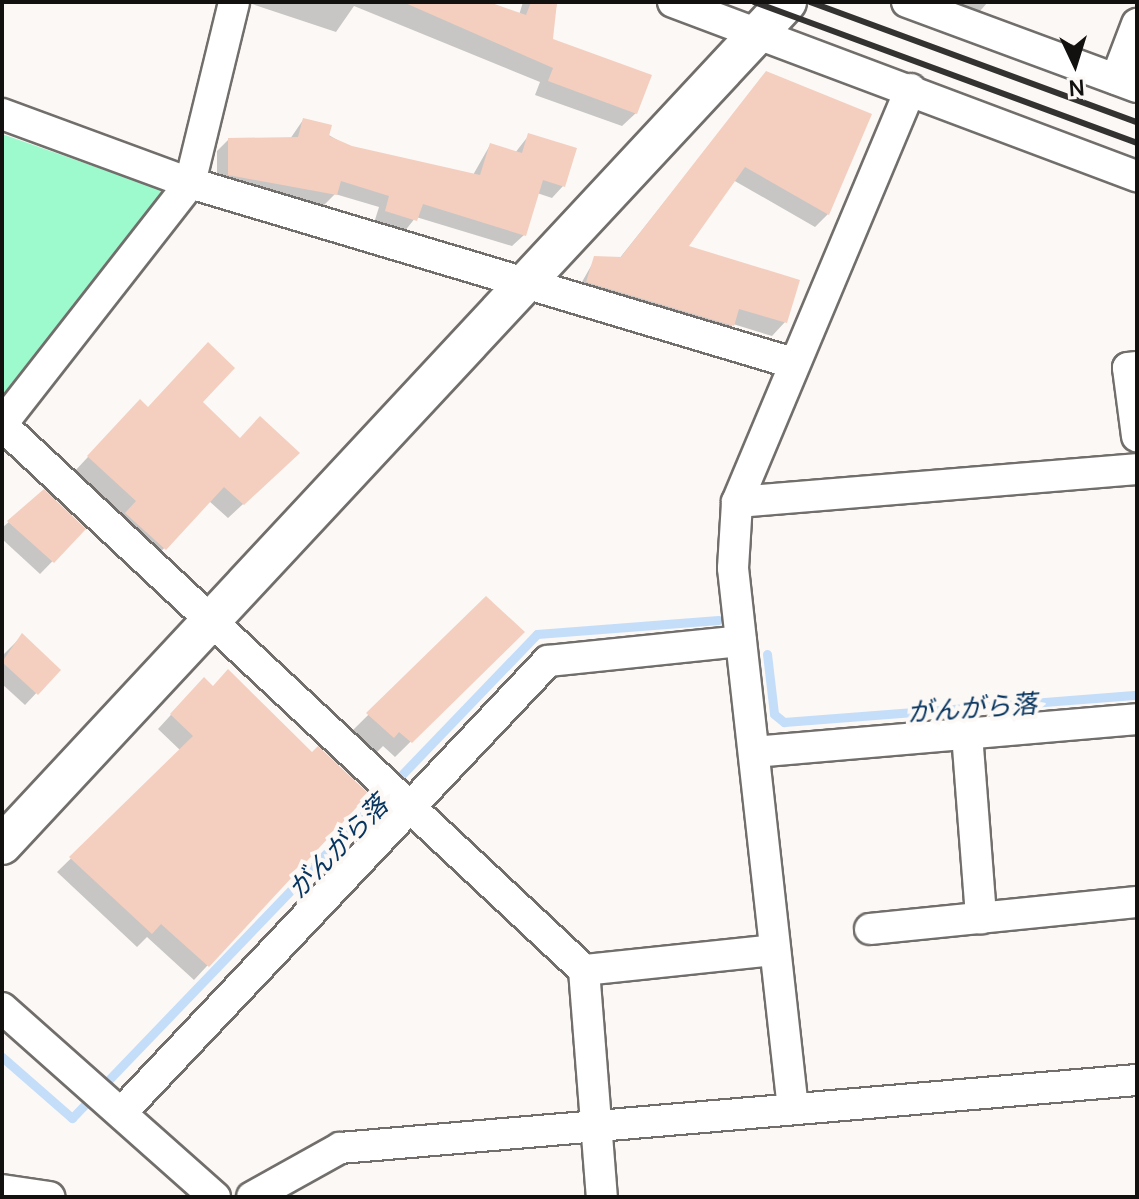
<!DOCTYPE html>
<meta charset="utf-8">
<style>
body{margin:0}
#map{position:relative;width:1139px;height:1199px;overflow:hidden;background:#fbf8f5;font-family:Manrope,"Noto Sans JP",sans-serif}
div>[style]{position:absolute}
.green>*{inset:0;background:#9cfacc}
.shadow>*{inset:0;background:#0003}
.stream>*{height:9px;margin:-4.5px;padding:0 4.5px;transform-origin:4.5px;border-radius:4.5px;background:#c4ddf9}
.building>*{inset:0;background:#f4cfbf}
.roads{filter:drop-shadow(2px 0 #716e6c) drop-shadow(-2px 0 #716e6c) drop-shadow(0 2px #716e6c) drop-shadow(0 -2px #716e6c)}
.minor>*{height:30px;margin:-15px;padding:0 15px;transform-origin:15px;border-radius:15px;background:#fff}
.tertiary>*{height:38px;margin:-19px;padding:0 19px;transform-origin:19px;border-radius:19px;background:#fff}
.rail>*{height:6px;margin:-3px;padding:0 3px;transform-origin:3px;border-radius:3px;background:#333231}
span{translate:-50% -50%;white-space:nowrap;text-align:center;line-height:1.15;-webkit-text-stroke:8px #fbf8f5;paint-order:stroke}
.water-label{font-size:26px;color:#073560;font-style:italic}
.frame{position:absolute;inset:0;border:4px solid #121110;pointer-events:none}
.north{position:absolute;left:1035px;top:24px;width:80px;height:80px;-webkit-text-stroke:6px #fbf8f5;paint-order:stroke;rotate:176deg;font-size:22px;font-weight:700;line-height:32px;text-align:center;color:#121110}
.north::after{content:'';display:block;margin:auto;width:28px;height:36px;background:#121110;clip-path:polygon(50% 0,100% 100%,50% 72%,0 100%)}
</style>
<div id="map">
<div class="green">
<i style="clip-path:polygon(2px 134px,167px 192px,2px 402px)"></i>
</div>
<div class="shadow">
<i style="clip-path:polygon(246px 2px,483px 2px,519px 15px,523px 2px,557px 2px,551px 40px,636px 113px,622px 126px,535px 95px,540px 82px,354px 6px,336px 32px)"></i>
<i style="clip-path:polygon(947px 2px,988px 2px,972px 20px)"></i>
<i style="clip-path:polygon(767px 73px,870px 115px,828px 214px,815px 227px,733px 180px,686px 247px,785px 322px,772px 336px,733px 324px,719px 338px,574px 296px,595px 259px,619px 259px)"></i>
<i style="clip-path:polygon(303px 120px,351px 148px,473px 175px,490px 145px,515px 153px,529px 135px,563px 186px,552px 198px,537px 193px,524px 235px,512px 246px,416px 217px,404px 232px,374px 223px,379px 207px,335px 194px,323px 206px,217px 187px,217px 151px,228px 140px,290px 139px)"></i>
<i style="clip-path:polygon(200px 402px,239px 440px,283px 467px,228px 518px,209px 501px,150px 563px,112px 528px,123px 517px,74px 472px,126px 416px)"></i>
<i style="clip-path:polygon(44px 491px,84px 529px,40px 574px,2px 539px,2px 528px)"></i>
<i style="clip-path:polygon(486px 598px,522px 632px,395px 757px,383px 746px,377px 752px,353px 730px)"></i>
<i style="clip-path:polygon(22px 636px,58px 670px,25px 705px,2px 684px,2px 656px)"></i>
<i style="clip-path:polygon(190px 694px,312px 754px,366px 794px,194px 980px,147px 937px,137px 947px,57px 872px,181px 751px,158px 729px)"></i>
</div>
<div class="stream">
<i style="left:767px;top:654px;width:60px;rotate:83.3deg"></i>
<i style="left:774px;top:714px;width:13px;rotate:39deg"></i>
<i style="left:784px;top:722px;width:354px;rotate:-4.4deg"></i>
<i style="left:2px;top:1057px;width:93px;rotate:41.1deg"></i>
<i style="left:72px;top:1118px;width:671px;rotate:-46.15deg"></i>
<i style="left:537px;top:634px;width:182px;rotate:-4.4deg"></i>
</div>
<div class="building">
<i style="clip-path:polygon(403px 2px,489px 2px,526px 15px,531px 2px,557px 2px,553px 39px,652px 75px,637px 114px,548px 81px,553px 68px)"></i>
<i style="clip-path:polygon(766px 71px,872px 114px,829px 215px,745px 167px,689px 246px,800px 280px,787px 323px,739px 309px,734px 326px,586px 282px,594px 256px,621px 257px)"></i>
<i style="clip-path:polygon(303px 118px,332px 125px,329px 136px,352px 146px,480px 175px,490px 143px,522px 153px,528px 133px,577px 148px,565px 187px,543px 180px,526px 236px,423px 204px,417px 221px,385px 211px,389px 196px,341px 181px,337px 195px,228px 175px,228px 138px,298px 137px)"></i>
<i style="clip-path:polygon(208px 342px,235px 368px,203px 402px,240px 438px,260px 416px,300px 453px,244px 505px,224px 487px,166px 550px,125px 513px,136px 501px,87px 456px,140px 399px,148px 407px)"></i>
<i style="clip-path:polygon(44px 489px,86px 529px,54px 563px,7px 521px)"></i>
<i style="clip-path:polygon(486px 596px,525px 632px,412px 743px,399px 732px,394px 738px,366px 713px)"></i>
<i style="clip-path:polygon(22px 633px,61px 670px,38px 695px,2px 662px)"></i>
<i style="clip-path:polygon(228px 669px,312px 752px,318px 746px,369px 794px,209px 967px,161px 924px,152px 934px,69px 857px,193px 736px,170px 714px,204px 677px,213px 686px)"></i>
</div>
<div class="roads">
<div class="minor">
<i style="left:673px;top:2px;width:496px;rotate:20.6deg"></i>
<i style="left:907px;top:2px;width:245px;rotate:20.3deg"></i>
<i style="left:1116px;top:79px;width:59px;rotate:-69.1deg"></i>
<i style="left:2px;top:114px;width:200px;rotate:20.2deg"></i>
<i style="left:190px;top:183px;width:629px;rotate:16.62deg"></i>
<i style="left:1137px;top:367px;width:9px;rotate:174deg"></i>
<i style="left:1128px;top:368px;width:69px;rotate:82.5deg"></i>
<i style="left:2px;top:424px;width:306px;rotate:-52deg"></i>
<i style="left:190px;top:183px;width:186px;rotate:-76.3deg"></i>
<i style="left:2px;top:425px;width:797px;rotate:43.12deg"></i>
<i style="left:584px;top:970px;width:228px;rotate:85.5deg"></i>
<i style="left:737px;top:502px;width:401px;rotate:-4.7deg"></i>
<i style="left:967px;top:734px;width:185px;rotate:85.6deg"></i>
<i style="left:754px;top:752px;width:384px;rotate:-4.9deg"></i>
<i style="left:870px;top:929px;width:268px;rotate:-5.8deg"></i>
<i style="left:584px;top:970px;width:192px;rotate:-6deg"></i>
<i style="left:2px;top:1008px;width:285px;rotate:41.6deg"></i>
<i style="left:793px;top:1109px;width:544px;rotate:-96.33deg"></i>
<i style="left:733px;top:568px;width:66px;rotate:-86.5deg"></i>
<i style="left:737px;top:502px;width:448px;rotate:-67.2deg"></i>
<i style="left:121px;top:1113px;width:622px;rotate:-46.63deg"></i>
<i style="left:548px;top:661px;width:194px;rotate:-5.9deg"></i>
<i style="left:2px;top:1190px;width:48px;rotate:8.5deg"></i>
<i style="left:252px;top:1197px;width:101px;rotate:-29.1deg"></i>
<i style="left:340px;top:1148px;width:800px;rotate:-4.88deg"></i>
</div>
<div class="tertiary">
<i style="left:2px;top:845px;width:1152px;rotate:-47.04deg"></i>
</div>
</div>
<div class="rail">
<i style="left:754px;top:2px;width:408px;rotate:20.2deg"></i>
<i style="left:810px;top:2px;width:348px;rotate:20.2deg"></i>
</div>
<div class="water-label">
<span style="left:972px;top:708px;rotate:-4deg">がんがら落</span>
<span style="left:338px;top:847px;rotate:-46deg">がんがら落</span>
</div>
<div class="frame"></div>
<div class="north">N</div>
</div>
